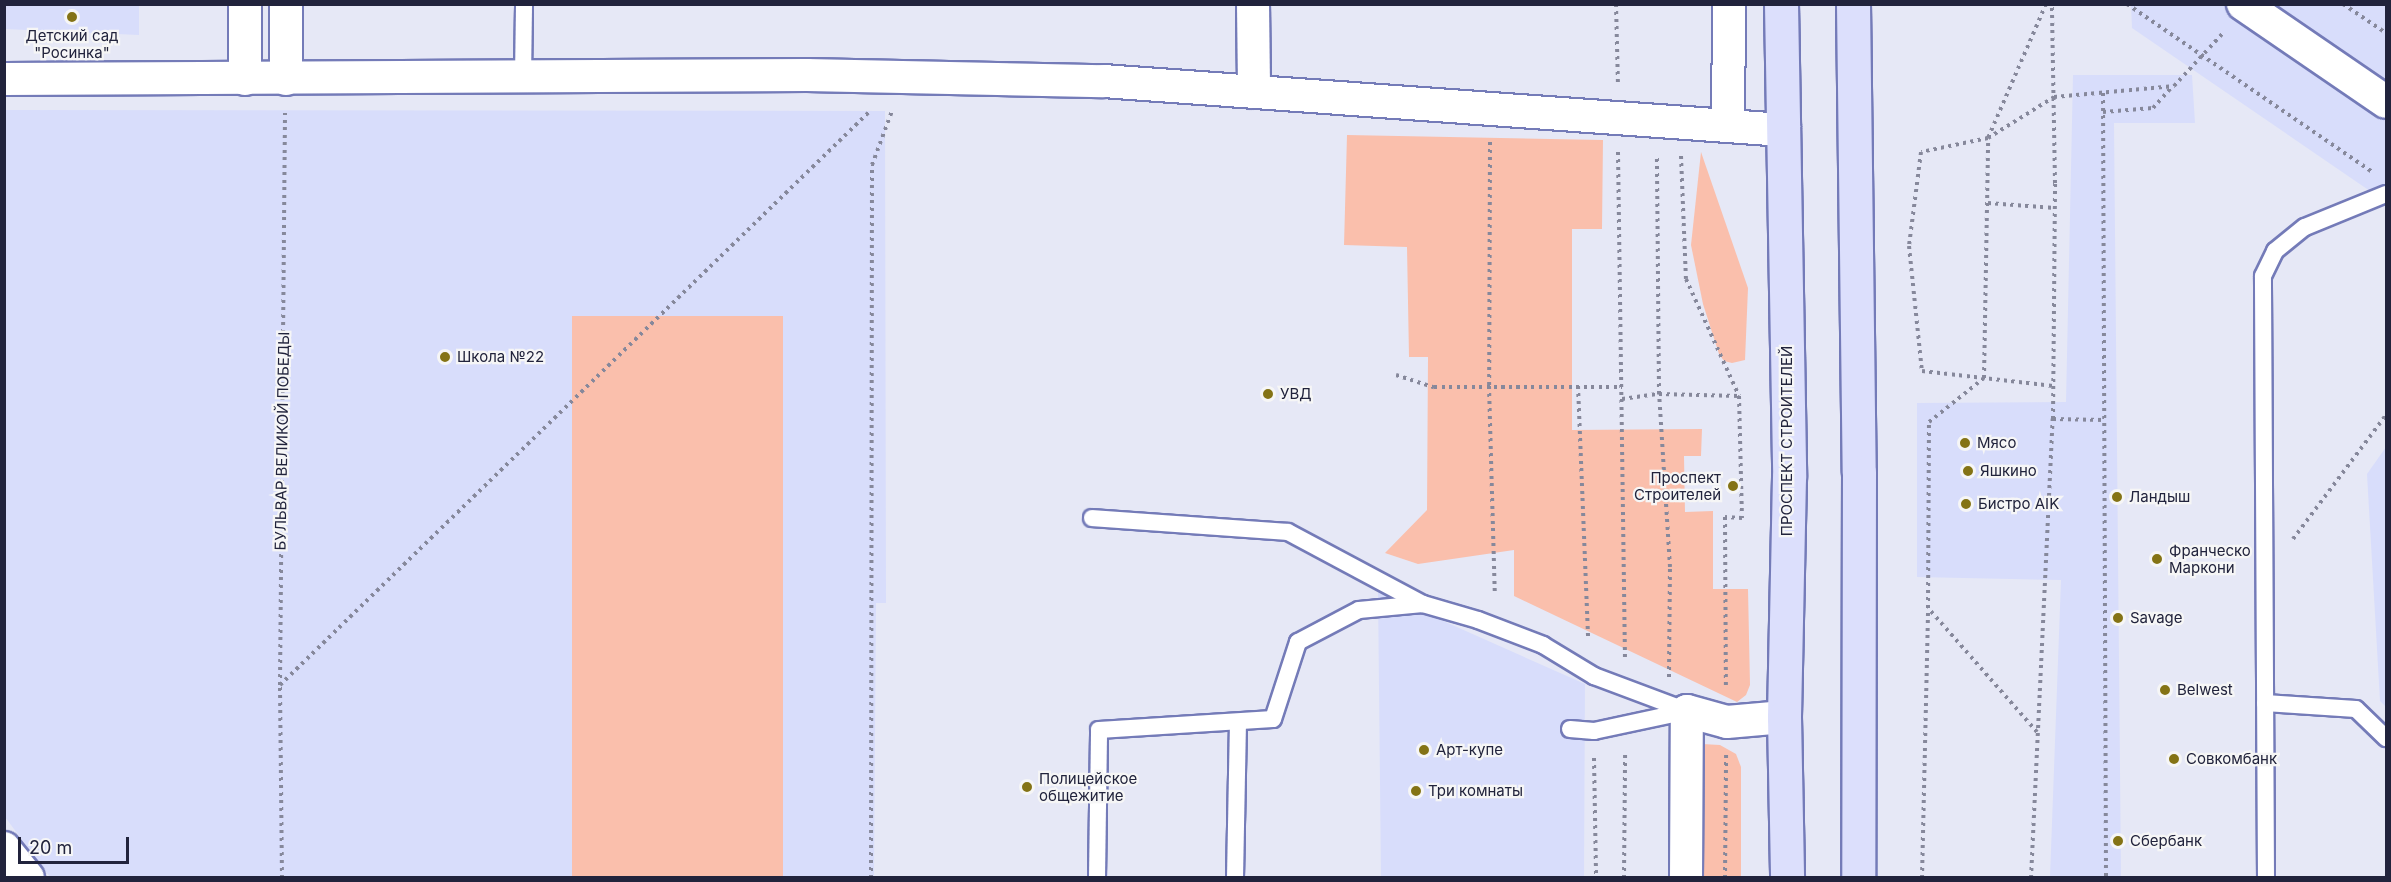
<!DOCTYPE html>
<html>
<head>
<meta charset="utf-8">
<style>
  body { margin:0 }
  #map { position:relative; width:2391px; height:882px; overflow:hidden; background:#e6e8f6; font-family:Inter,sans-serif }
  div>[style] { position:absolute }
  .built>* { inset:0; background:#d8ddfb }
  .green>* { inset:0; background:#fabfac; transform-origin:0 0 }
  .path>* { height:4px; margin-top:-2px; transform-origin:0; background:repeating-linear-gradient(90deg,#86889b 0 3px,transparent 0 7.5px) }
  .roads { filter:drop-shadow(2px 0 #747bb8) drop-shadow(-2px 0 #747bb8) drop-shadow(0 2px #747bb8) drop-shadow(0 -2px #747bb8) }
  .lane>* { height:16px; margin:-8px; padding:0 8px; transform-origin:8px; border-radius:8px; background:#fff }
  .street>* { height:32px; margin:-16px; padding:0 16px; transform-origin:16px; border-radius:16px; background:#fff }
  .secondary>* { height:33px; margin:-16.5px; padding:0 16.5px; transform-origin:16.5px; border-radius:16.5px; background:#dcdffc }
  .dots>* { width:16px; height:16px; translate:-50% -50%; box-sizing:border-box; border:3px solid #f6f6f6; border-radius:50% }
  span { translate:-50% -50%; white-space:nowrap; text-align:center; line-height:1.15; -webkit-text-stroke:4.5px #f6f6f6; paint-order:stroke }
  .poi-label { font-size:15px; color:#21233c }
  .left { translate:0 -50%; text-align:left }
  .right { translate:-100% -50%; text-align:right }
  .street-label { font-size:15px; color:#21233c }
  .frame { position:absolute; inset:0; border:6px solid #21233c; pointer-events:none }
  .scale { position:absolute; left:18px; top:837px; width:111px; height:27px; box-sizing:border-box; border:3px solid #21233c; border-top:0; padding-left:8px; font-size:18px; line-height:21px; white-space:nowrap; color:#21233c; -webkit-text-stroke:4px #f6f6f6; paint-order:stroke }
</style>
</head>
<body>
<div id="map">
  <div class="built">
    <div style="clip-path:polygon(5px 4px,139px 5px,139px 35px,5px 29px)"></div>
    <div style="clip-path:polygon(2131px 5px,2386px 5px,2386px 202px,2132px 28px)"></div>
    <div style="clip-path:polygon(2073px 75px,2192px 75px,2195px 123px,2114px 123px,2121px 877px,2050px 877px,2061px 580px,1917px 577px,1917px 403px,2066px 402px)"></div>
    <div style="clip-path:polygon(5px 110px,885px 111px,886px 603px,876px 603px,874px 877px,50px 877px,5px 817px)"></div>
    <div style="clip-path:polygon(2386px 447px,2386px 707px,2380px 701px,2367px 474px)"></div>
    <div style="clip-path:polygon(1378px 592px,1585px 684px,1584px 877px,1381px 877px)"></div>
  </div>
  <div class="green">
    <div style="clip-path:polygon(1347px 135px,1603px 140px,1602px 229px,1572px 229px,1572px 430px,1702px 429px,1701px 456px,1684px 456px,1685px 512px,1713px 511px,1713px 589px,1748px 589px,1750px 685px,1746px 695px,1737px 702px,1514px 596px,1514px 550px,1418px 564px,1385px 553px,1427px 510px,1428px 357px,1409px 357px,1407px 247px,1344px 245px)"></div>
    <div style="clip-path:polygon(1701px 152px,1748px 288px,1745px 360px,1732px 363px,1724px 361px,1719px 354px,1703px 304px,1691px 245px)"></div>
    <div style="left:572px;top:316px;width:211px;height:561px"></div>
    <div style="clip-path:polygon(1702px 744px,1720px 745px,1736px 754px,1741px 767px,1741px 877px,1695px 878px)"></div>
  </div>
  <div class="path">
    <div style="left:1616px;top:4px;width:81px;rotate:88.6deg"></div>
    <div style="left:2046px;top:4px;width:146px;rotate:113.4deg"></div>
    <div style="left:1988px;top:138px;width:68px;rotate:168.2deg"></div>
    <div style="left:1921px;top:152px;width:95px;rotate:97.3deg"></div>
    <div style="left:1909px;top:246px;width:126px;rotate:84.1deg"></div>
    <div style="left:1922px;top:371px;width:132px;rotate:6.5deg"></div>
    <div style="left:2127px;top:4px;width:296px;rotate:34.4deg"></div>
    <div style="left:2343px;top:4px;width:52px;rotate:34deg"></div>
    <div style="left:2103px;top:93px;width:785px;rotate:89.78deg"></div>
    <div style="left:2103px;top:112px;width:50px;rotate:-4.6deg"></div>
    <div style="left:2153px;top:108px;width:30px;rotate:-48deg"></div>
    <div style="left:1490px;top:142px;width:244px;rotate:90.2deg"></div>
    <div style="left:1489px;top:386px;width:210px;rotate:88.4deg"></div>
    <div style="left:1618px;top:152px;width:506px;rotate:89.21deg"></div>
    <div style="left:1681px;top:156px;width:123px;rotate:87.7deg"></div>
    <div style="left:1686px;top:279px;width:128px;rotate:65.6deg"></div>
    <div style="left:1988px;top:203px;width:67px;rotate:4.3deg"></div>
    <div style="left:1396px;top:375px;width:40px;rotate:18deg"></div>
    <div style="left:1434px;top:387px;width:188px"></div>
    <div style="left:1578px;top:386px;width:254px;rotate:87.7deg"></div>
    <div style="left:1622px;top:399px;width:37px;rotate:-8deg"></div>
    <div style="left:1659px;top:394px;width:236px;rotate:-90.5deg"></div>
    <div style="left:2053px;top:419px;width:51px;rotate:1.1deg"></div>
    <div style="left:2293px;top:539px;width:155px;rotate:-53.1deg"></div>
    <div style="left:1669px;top:677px;width:110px;rotate:-89.5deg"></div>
    <div style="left:1670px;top:567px;width:173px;rotate:-93.6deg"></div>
    <div style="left:1659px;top:394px;width:80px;rotate:1.4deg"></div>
    <div style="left:1739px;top:396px;width:122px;rotate:88.6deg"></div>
    <div style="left:1742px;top:518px;width:17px;rotate:-177deg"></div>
    <div style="left:1725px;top:517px;width:168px;rotate:89.7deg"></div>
    <div style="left:280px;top:685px;width:823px;rotate:-44.21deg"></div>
    <div style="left:2037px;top:732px;width:165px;rotate:-131.3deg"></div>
    <div style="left:1928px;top:608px;width:186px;rotate:-89.7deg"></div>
    <div style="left:1929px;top:422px;width:70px;rotate:-38.7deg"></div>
    <div style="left:1984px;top:378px;width:240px;rotate:-89deg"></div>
    <div style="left:1988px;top:138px;width:78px;rotate:-31.8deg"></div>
    <div style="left:2054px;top:97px;width:121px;rotate:-5.2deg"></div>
    <div style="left:2174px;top:86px;width:72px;rotate:-47.2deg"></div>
    <div style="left:1594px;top:758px;width:120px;rotate:89deg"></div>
    <div style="left:282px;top:878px;width:193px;rotate:-90.6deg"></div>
    <div style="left:280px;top:685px;width:572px;rotate:-89.5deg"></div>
    <div style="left:871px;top:878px;width:713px;rotate:-89.92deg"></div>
    <div style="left:872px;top:165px;width:58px;rotate:-69.7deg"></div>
    <div style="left:1624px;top:878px;width:126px;rotate:-89.5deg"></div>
    <div style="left:1725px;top:878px;width:123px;rotate:-89.5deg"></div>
    <div style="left:1922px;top:878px;width:269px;rotate:-88.7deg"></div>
    <div style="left:2031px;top:878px;width:460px;rotate:-87.3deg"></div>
    <div style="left:2053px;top:419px;width:236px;rotate:-89.5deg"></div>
    <div style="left:2055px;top:183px;width:179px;rotate:-91deg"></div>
  </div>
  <div class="roads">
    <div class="lane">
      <div style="left:523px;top:78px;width:74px;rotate:-89.2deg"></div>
      <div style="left:1092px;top:518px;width:196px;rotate:4.1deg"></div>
      <div style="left:1288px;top:532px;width:153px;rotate:28.1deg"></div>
      <div style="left:2265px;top:703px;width:91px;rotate:3.8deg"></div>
      <div style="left:2356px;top:709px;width:42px;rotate:44deg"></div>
      <div style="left:1570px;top:729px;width:24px;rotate:5deg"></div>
      <div style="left:1594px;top:731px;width:95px;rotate:-12.1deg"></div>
      <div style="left:1097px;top:878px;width:148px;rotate:-89.2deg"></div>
      <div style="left:1099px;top:730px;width:174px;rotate:-3.6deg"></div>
      <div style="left:1273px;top:719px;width:81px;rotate:-72deg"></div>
      <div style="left:1298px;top:642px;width:69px;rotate:-27.7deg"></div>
      <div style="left:1359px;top:610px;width:64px;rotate:-5.4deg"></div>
      <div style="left:1423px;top:604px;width:57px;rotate:16.2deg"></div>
      <div style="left:1478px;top:620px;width:70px;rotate:21deg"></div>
      <div style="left:1543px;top:645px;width:60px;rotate:31.3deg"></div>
      <div style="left:1594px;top:676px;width:99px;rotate:20.6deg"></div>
      <div style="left:1235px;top:878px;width:156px;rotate:-88.9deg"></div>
      <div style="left:2266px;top:878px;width:602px;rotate:-90.29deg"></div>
      <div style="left:2263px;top:276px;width:28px;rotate:-64deg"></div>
      <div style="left:2275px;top:251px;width:38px;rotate:-39deg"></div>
      <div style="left:2305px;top:227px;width:87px;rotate:-22.2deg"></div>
    </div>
    <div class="street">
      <div style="left:245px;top:4px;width:75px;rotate:90deg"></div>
      <div style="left:1253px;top:4px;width:88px;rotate:89.3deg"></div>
      <div style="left:2243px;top:4px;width:173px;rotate:34.4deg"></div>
      <div style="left:4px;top:79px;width:803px;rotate:-0.29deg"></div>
      <div style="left:807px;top:75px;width:296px;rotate:1.2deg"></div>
      <div style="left:1103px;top:81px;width:683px;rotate:4.12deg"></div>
      <div style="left:286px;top:79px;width:75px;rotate:-90deg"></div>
      <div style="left:1728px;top:125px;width:121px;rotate:-89.5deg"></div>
      <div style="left:4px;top:848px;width:38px;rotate:51deg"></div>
      <div style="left:1686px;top:878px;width:167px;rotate:-89.7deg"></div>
      <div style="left:1687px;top:711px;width:41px;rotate:15.4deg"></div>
      <div style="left:1727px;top:722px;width:57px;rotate:-5deg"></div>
    </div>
    <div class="secondary">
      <div style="left:1781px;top:4px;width:473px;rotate:89deg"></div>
      <div style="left:1789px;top:477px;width:240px;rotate:91.2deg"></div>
      <div style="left:1784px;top:717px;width:161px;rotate:88.9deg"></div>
      <div style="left:1853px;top:4px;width:468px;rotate:89.3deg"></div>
      <div style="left:1859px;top:472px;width:406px;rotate:90.1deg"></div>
    </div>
  </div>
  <div class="dots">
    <div style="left:72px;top:17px;background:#847315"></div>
    <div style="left:445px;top:357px;background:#847315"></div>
    <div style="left:1268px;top:394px;background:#847315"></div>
    <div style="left:1965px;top:443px;background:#847315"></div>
    <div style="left:1968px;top:471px;background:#847315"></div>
    <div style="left:1733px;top:486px;background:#847315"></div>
    <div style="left:2117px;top:497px;background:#847315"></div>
    <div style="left:1966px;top:504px;background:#847315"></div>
    <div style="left:2157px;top:559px;background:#847315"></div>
    <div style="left:2118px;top:618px;background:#847315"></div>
    <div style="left:2165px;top:690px;background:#847315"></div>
    <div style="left:1424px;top:750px;background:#847315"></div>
    <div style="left:2174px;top:759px;background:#847315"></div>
    <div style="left:1027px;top:787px;background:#847315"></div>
    <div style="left:1416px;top:791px;background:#847315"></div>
    <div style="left:2118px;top:841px;background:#847315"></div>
  </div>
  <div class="poi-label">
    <span style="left:72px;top:44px">Детский сад<br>"Росинка"</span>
    <span class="left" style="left:457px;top:357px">Школа №22</span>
    <span class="left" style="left:1280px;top:394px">УВД</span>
    <span class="left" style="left:1977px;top:443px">Мясо</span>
    <span class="left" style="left:1980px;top:471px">Яшкино</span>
    <span class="right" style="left:1721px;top:486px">Проспект<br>Строителей</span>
    <span class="left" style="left:2129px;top:497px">Ландыш</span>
    <span class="left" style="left:1978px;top:504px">Бистро AIK</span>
    <span class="left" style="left:2169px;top:559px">Франческо<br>Маркони</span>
    <span class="left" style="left:2130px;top:618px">Savage</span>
    <span class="left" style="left:2177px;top:690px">Belwest</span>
    <span class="left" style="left:1436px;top:750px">Арт-купе</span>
    <span class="left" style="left:2186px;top:759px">Совкомбанк</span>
    <span class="left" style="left:1039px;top:787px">Полицейское<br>общежитие</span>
    <span class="left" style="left:1428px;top:791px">Три комнаты</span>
    <span class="left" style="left:2130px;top:841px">Сбербанк</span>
  </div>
  <div class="street-label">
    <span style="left:282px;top:441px;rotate:-89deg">БУЛЬВАР ВЕЛИКОЙ ПОБЕДЫ</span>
    <span style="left:1787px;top:441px;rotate:-90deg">ПРОСПЕКТ СТРОИТЕЛЕЙ</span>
  </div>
  <div class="frame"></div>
  <div class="scale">20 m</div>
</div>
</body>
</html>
